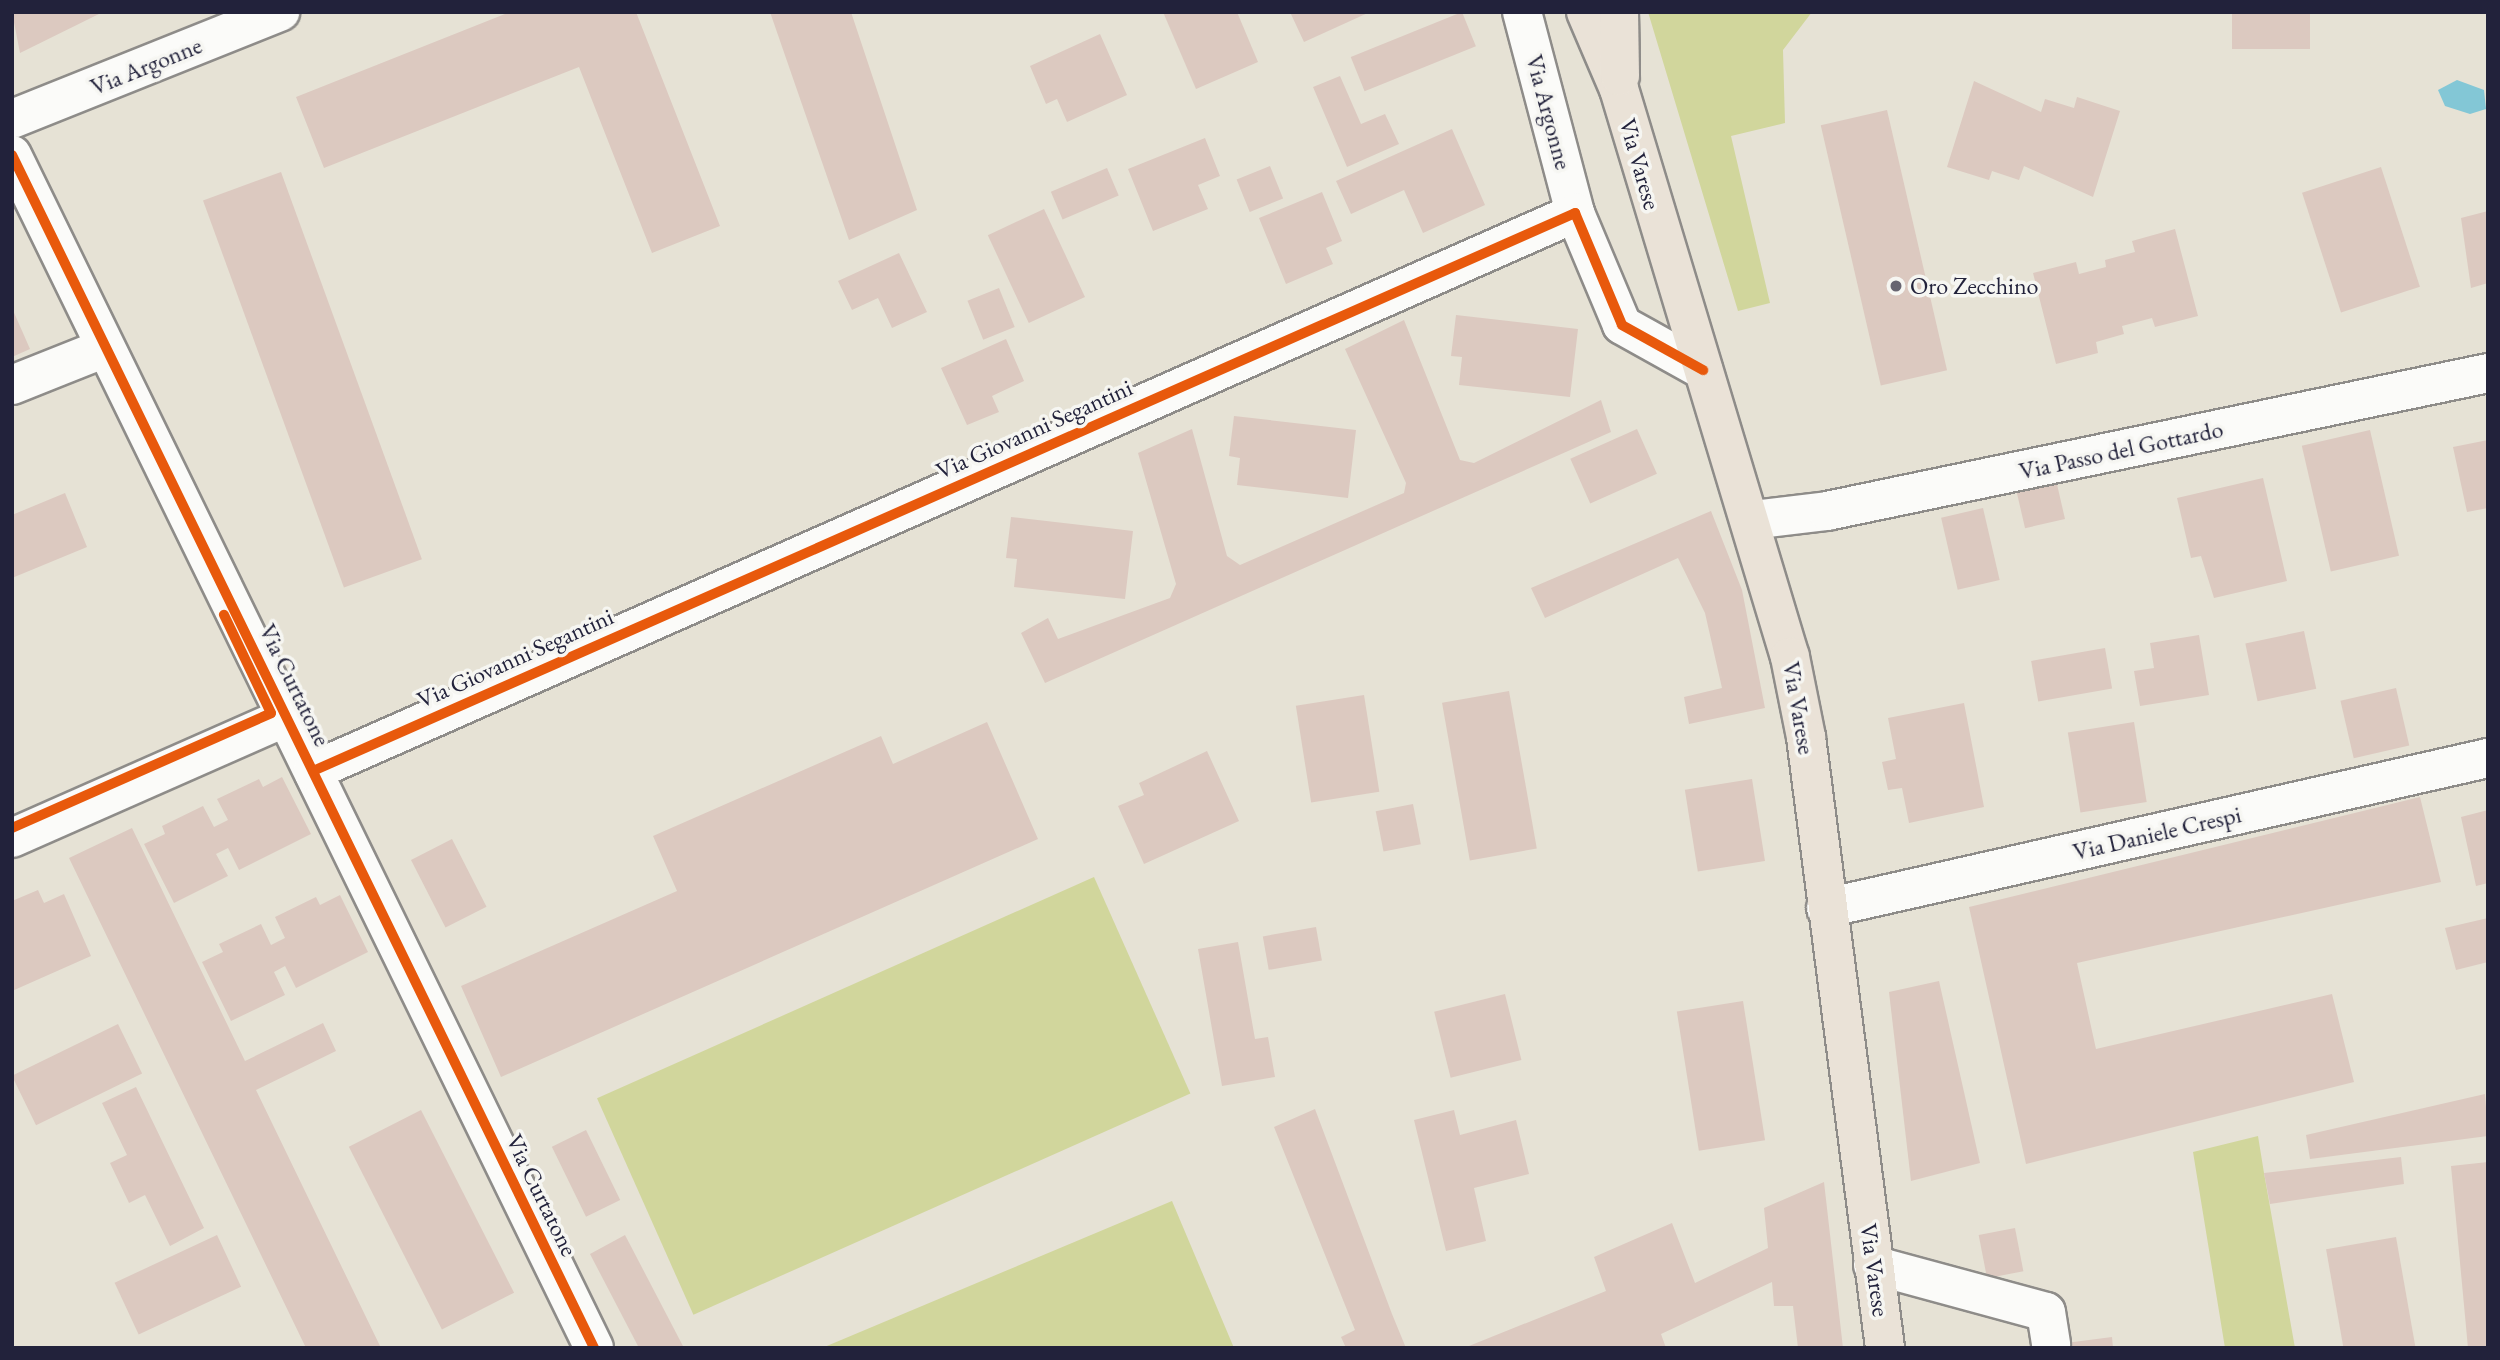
<!DOCTYPE html>
<html>
<head>
<meta charset="utf-8">
<style>
  body { margin:0 }
  #map { position:relative; width:2500px; height:1360px; overflow:hidden; background:#e6e2d5; font-family:"EB Garamond",serif }
  div>[style] { position:absolute }
  .green>* { inset:0; background:#d1d69c; transform-origin:0 0 }
  .water>* { inset:0; background:#83c7d6 }
  .building>* { inset:0; background:#dcc9c0; transform-origin:0 0 }
  .roads { filter:drop-shadow(2px 0 #8e8c89) drop-shadow(-2px 0 #8e8c89) drop-shadow(0 2px #8e8c89) drop-shadow(0 -2px #8e8c89) }
  .minor>* { height:38px; margin:-19px; padding:0 19px; transform-origin:19px; border-radius:19px; background:#fbfbf9 }
  .major>* { height:38px; margin:-19px; padding:0 19px; transform-origin:19px; border-radius:19px; background:#eae2d7 }
  .cycleway>* { height:10px; margin:-5px; padding:0 5px; transform-origin:5px; border-radius:5px; background:#e8590c }
  .dots>* { width:19px; height:19px; translate:-50% -50%; box-sizing:border-box; border:4px solid #f6f6f2; border-radius:50% }
  span { translate:-50% -50%; white-space:nowrap; text-align:center; line-height:1.15; -webkit-text-stroke:7px #f6f6f2; paint-order:stroke }
  .street-label { font-size:24px; color:#22223b }
  .poi-label { font-size:24px; color:#22223b }
  .left { translate:0 -50%; text-align:left }
  .frame { position:absolute; inset:0; border:14px solid #22223b; pointer-events:none }
</style>
</head>
<body>
<div id="map">
  <div class="green">
    <div style="clip-path:polygon(1648px 12px,1812px 12px,1783px 50px,1785px 123px,1731px 136px,1770px 303px,1738px 311px)"></div>
    <div style="left:1094px;top:877px;width:237px;height:544px;rotate:66deg"></div>
    <div style="clip-path:polygon(2258px 1136px,2264px 1173px,2295px 1348px,2225px 1348px,2193px 1152px)"></div>
    <div style="clip-path:polygon(1172px 1201px,1234px 1348px,822px 1348px)"></div>
  </div>
  <div class="water">
    <div style="clip-path:polygon(2457px 80px,2484px 90px,2486px 109px,2470px 114px,2445px 106px,2438px 90px)"></div>
  </div>
  <div class="building">
    <div style="clip-path:polygon(12px 12px,103px 12px,20px 53px)"></div>
    <div style="clip-path:polygon(510px 12px,636px 12px,720px 226px,652px 253px,579px 67px,324px 168px,296px 97px)"></div>
    <div style="clip-path:polygon(770px 12px,851px 12px,917px 210px,849px 240px)"></div>
    <div style="clip-path:polygon(1163px 12px,1237px 12px,1258px 62px,1196px 89px)"></div>
    <div style="clip-path:polygon(1290px 12px,1370px 12px,1304px 42px)"></div>
    <div style="left:1462px;top:12px;width:37px;height:120px;rotate:68deg"></div>
    <div style="left:2232px;top:12px;width:78px;height:37px"></div>
    <div style="clip-path:polygon(1100px 34px,1127px 95px,1067px 122px,1057px 99px,1046px 104px,1030px 66px)"></div>
    <div style="clip-path:polygon(1340px 76px,1361px 124px,1385px 114px,1399px 144px,1347px 167px,1313px 87px)"></div>
    <div style="clip-path:polygon(1974px 81px,2041px 112px,2045px 99px,2074px 108px,2077px 97px,2120px 111px,2093px 197px,2024px 166px,2019px 180px,1992px 171px,1989px 180px,1947px 167px)"></div>
    <div style="left:1887px;top:110px;width:267px;height:68px;rotate:77deg"></div>
    <div style="clip-path:polygon(1452px 129px,1485px 205px,1423px 233px,1404px 190px,1351px 214px,1336px 181px)"></div>
    <div style="clip-path:polygon(1205px 138px,1220px 176px,1198px 185px,1208px 209px,1153px 231px,1128px 169px)"></div>
    <div style="left:1270px;top:166px;width:35px;height:36px;rotate:68deg"></div>
    <div style="left:2381px;top:167px;width:126px;height:83px;rotate:72deg"></div>
    <div style="left:1107px;top:168px;width:30px;height:61px;rotate:67deg"></div>
    <div style="left:281px;top:172px;width:412px;height:83px;rotate:70deg"></div>
    <div style="clip-path:polygon(1322px 192px,1342px 241px,1326px 248px,1333px 264px,1286px 284px,1259px 218px)"></div>
    <div style="left:1044px;top:209px;width:97px;height:62px;rotate:65deg"></div>
    <div style="clip-path:polygon(2488px 211px,2488px 283px,2471px 288px,2461px 218px)"></div>
    <div style="clip-path:polygon(2175px 229px,2198px 316px,2155px 327px,2152px 318px,2122px 326px,2124px 334px,2096px 342px,2098px 353px,2056px 364px,2033px 273px,2076px 262px,2079px 274px,2106px 267px,2105px 260px,2135px 252px,2132px 241px)"></div>
    <div style="clip-path:polygon(899px 253px,927px 312px,892px 328px,878px 298px,852px 310px,838px 281px)"></div>
    <div style="left:999px;top:288px;width:42px;height:34px;rotate:68deg"></div>
    <div style="clip-path:polygon(12px 308px,30px 349px,12px 357px)"></div>
    <div style="clip-path:polygon(1456px 315px,1578px 329px,1570px 397px,1459px 385px,1462px 357px,1451px 356px)"></div>
    <div style="clip-path:polygon(1404px 320px,1460px 460px,1474px 463px,1601px 400px,1611px 432px,1045px 683px,1021px 633px,1048px 618px,1058px 639px,1170px 598px,1176px 584px,1138px 453px,1192px 429px,1227px 556px,1240px 565px,1404px 493px,1406px 483px,1345px 349px)"></div>
    <div style="clip-path:polygon(1006px 339px,1024px 381px,992px 396px,999px 412px,967px 425px,941px 368px)"></div>
    <div style="clip-path:polygon(1234px 416px,1356px 430px,1348px 498px,1237px 485px,1240px 458px,1229px 456px)"></div>
    <div style="left:1637px;top:429px;width:49px;height:73px;rotate:66deg"></div>
    <div style="left:2370px;top:430px;width:129px;height:70px;rotate:77deg"></div>
    <div style="clip-path:polygon(2488px 440px,2488px 508px,2467px 512px,2453px 447px)"></div>
    <div style="clip-path:polygon(2263px 478px,2287px 581px,2214px 598px,2201px 556px,2191px 558px,2177px 498px)"></div>
    <div style="left:2056px;top:480px;width:40px;height:41px;rotate:77deg"></div>
    <div style="clip-path:polygon(65px 493px,87px 547px,12px 578px,12px 515px)"></div>
    <div style="left:1983px;top:508px;width:74px;height:43px;rotate:77deg"></div>
    <div style="clip-path:polygon(1711px 511px,1742px 590px,1765px 708px,1689px 724px,1684px 697px,1722px 688px,1705px 613px,1678px 558px,1545px 618px,1531px 588px)"></div>
    <div style="clip-path:polygon(1011px 517px,1133px 531px,1125px 599px,1014px 587px,1017px 559px,1006px 558px)"></div>
    <div style="left:2304px;top:631px;width:59px;height:60px;rotate:78deg"></div>
    <div style="clip-path:polygon(2199px 635px,2209px 695px,2140px 706px,2134px 671px,2154px 668px,2150px 643px)"></div>
    <div style="left:2105px;top:648px;width:41px;height:75px;rotate:80deg"></div>
    <div style="left:2396px;top:688px;width:59px;height:57px;rotate:77deg"></div>
    <div style="left:1509px;top:691px;width:160px;height:68px;rotate:80deg"></div>
    <div style="left:1364px;top:695px;width:98px;height:69px;rotate:81deg"></div>
    <div style="clip-path:polygon(1964px 703px,1984px 807px,1909px 823px,1902px 788px,1888px 790px,1882px 762px,1896px 759px,1888px 718px)"></div>
    <div style="clip-path:polygon(987px 722px,1038px 839px,501px 1077px,461px 986px,677px 891px,653px 836px,881px 736px,893px 764px)"></div>
    <div style="left:2134px;top:722px;width:81px;height:67px;rotate:81deg"></div>
    <div style="clip-path:polygon(1207px 751px,1239px 821px,1144px 864px,1118px 806px,1144px 795px,1139px 783px)"></div>
    <div style="clip-path:polygon(282px 777px,311px 834px,239px 870px,228px 848px,216px 854px,228px 876px,174px 903px,144px 844px,165px 834px,162px 826px,203px 806px,214px 827px,228px 820px,217px 799px,259px 779px,263px 787px)"></div>
    <div style="left:1752px;top:779px;width:83px;height:68px;rotate:81deg"></div>
    <div style="clip-path:polygon(2420px 797px,2441px 882px,2077px 963px,2096px 1049px,2332px 994px,2354px 1082px,2026px 1164px,1969px 907px)"></div>
    <div style="left:1413px;top:804px;width:41px;height:38px;rotate:79deg"></div>
    <div style="clip-path:polygon(2488px 810px,2488px 883px,2476px 886px,2461px 817px)"></div>
    <div style="clip-path:polygon(132px 828px,245px 1061px,323px 1023px,336px 1051px,256px 1090px,381px 1348px,306px 1348px,69px 858px)"></div>
    <div style="left:452px;top:839px;width:76px;height:46px;rotate:63deg"></div>
    <div style="clip-path:polygon(38px 890px,44px 903px,64px 894px,91px 956px,12px 991px,12px 901px)"></div>
    <div style="clip-path:polygon(340px 895px,368px 952px,296px 988px,285px 966px,274px 972px,285px 995px,231px 1021px,202px 962px,223px 952px,219px 944px,261px 924px,271px 945px,285px 938px,275px 917px,316px 897px,320px 905px)"></div>
    <div style="clip-path:polygon(2488px 918px,2488px 962px,2456px 970px,2445px 928px)"></div>
    <div style="left:1316px;top:927px;width:34px;height:54px;rotate:80deg"></div>
    <div style="clip-path:polygon(1238px 942px,1255px 1039px,1268px 1037px,1275px 1077px,1222px 1086px,1198px 949px)"></div>
    <div style="clip-path:polygon(1939px 981px,1980px 1163px,1911px 1181px,1889px 992px)"></div>
    <div style="left:1505px;top:994px;width:68px;height:73px;rotate:76deg"></div>
    <div style="left:1743px;top:1001px;width:141px;height:67px;rotate:81deg"></div>
    <div style="left:118px;top:1024px;width:55px;height:118px;rotate:64deg"></div>
    <div style="clip-path:polygon(136px 1087px,204px 1228px,170px 1246px,145px 1195px,129px 1203px,110px 1163px,127px 1155px,102px 1103px)"></div>
    <div style="clip-path:polygon(2485px 1094px,2488px 1136px,2310px 1159px,2306px 1135px)"></div>
    <div style="clip-path:polygon(1315px 1109px,1392px 1314px,1406px 1348px,1346px 1348px,1341px 1337px,1355px 1330px,1274px 1127px)"></div>
    <div style="left:421px;top:1110px;width:205px;height:81px;rotate:63deg"></div>
    <div style="clip-path:polygon(1454px 1110px,1460px 1135px,1516px 1120px,1529px 1174px,1474px 1188px,1486px 1241px,1446px 1251px,1414px 1120px)"></div>
    <div style="left:586px;top:1130px;width:78px;height:38px;rotate:64deg"></div>
    <div style="clip-path:polygon(2401px 1157px,2404px 1184px,2270px 1204px,2264px 1173px)"></div>
    <div style="clip-path:polygon(2488px 1162px,2488px 1348px,2468px 1348px,2451px 1166px)"></div>
    <div style="clip-path:polygon(1824px 1182px,1843px 1348px,1798px 1348px,1793px 1306px,1774px 1306px,1772px 1282px,1661px 1334px,1666px 1348px,1464px 1348px,1606px 1291px,1594px 1257px,1672px 1223px,1695px 1283px,1768px 1248px,1764px 1208px)"></div>
    <div style="left:2015px;top:1228px;width:44px;height:37px;rotate:79deg"></div>
    <div style="left:217px;top:1235px;width:57px;height:113px;rotate:65deg"></div>
    <div style="clip-path:polygon(625px 1235px,684px 1348px,639px 1348px,590px 1254px)"></div>
    <div style="left:2396px;top:1237px;width:113px;height:71px;rotate:80deg"></div>
    <div style="clip-path:polygon(2112px 1337px,2113px 1348px,2043px 1348px,2043px 1346px)"></div>
  </div>
  <div class="roads">
    <div class="minor">
      <div style="left:1522px;top:12px;width:208px;rotate:75.2deg"></div>
      <div style="left:12px;top:119px;width:289px;rotate:-21.8deg"></div>
      <div style="left:12px;top:155px;width:1327px;rotate:63.99deg"></div>
      <div style="left:12px;top:385px;width:100px;rotate:-21.7deg"></div>
      <div style="left:1752px;top:520px;width:76px;rotate:-6.8deg"></div>
      <div style="left:1827px;top:511px;width:675px;rotate:-11.79deg"></div>
      <div style="left:313px;top:771px;width:1380px;rotate:-23.85deg"></div>
      <div style="left:1575px;top:213px;width:121px;rotate:67.2deg"></div>
      <div style="left:1622px;top:325px;width:93px;rotate:29.1deg"></div>
      <div style="left:12px;top:838px;width:302px;rotate:-23.8deg"></div>
      <div style="left:1826px;top:908px;width:679px;rotate:-12.77deg"></div>
      <div style="left:1873px;top:1265px;width:179px;rotate:15.2deg"></div>
      <div style="left:2046px;top:1312px;width:33px;rotate:81deg"></div>
    </div>
    <div class="major">
      <div style="left:1586px;top:12px;width:84px;rotate:66.8deg"></div>
      <div style="left:1619px;top:89px;width:593px;rotate:73.25deg"></div>
      <div style="left:1790px;top:657px;width:82px;rotate:78.7deg"></div>
      <div style="left:1806px;top:737px;width:616px;rotate:82.63deg"></div>
      <div style="left:1619px;top:12px;width:64px;rotate:89.1deg"></div>
    </div>
  </div>
  <div class="cycleway">
    <div style="left:12px;top:155px;width:1327px;rotate:63.99deg"></div>
    <div style="left:313px;top:771px;width:1380px;rotate:-23.85deg"></div>
    <div style="left:1575px;top:213px;width:121px;rotate:67.2deg"></div>
    <div style="left:1622px;top:325px;width:93px;rotate:29.1deg"></div>
    <div style="left:12px;top:828px;width:283px;rotate:-23.9deg"></div>
    <div style="left:271px;top:713px;width:109px;rotate:-115.6deg"></div>
  </div>
  <div class="dots">
    <div style="left:1896px;top:286px;background:#676571"></div>
  </div>
  <div class="street-label">
    <span style="left:146px;top:66px;rotate:-22deg">Via Argonne</span>
    <span style="left:1549px;top:112px;rotate:75deg">Via Argonne</span>
    <span style="left:1640px;top:164px;rotate:74deg">Via Varese</span>
    <span style="left:1034px;top:429px;rotate:-24deg">Via Giovanni Segantini</span>
    <span style="left:2121px;top:450px;rotate:-12deg">Via Passo del Gottardo</span>
    <span style="left:515px;top:658px;rotate:-24deg">Via Giovanni Segantini</span>
    <span style="left:295px;top:685px;rotate:64deg">Via Curtatone</span>
    <span style="left:1799px;top:708px;rotate:80deg">Via Varese</span>
    <span style="left:2157px;top:833px;rotate:-13deg">Via Daniele Crespi</span>
    <span style="left:542px;top:1195px;rotate:64deg">Via Curtatone</span>
    <span style="left:1875px;top:1270px;rotate:82deg">Via Varese</span>
  </div>
  <div class="poi-label">
    <span class="left" style="left:1910px;top:286px">Oro Zecchino</span>
  </div>
  <div class="frame"></div>
</div>
</body>
</html>
